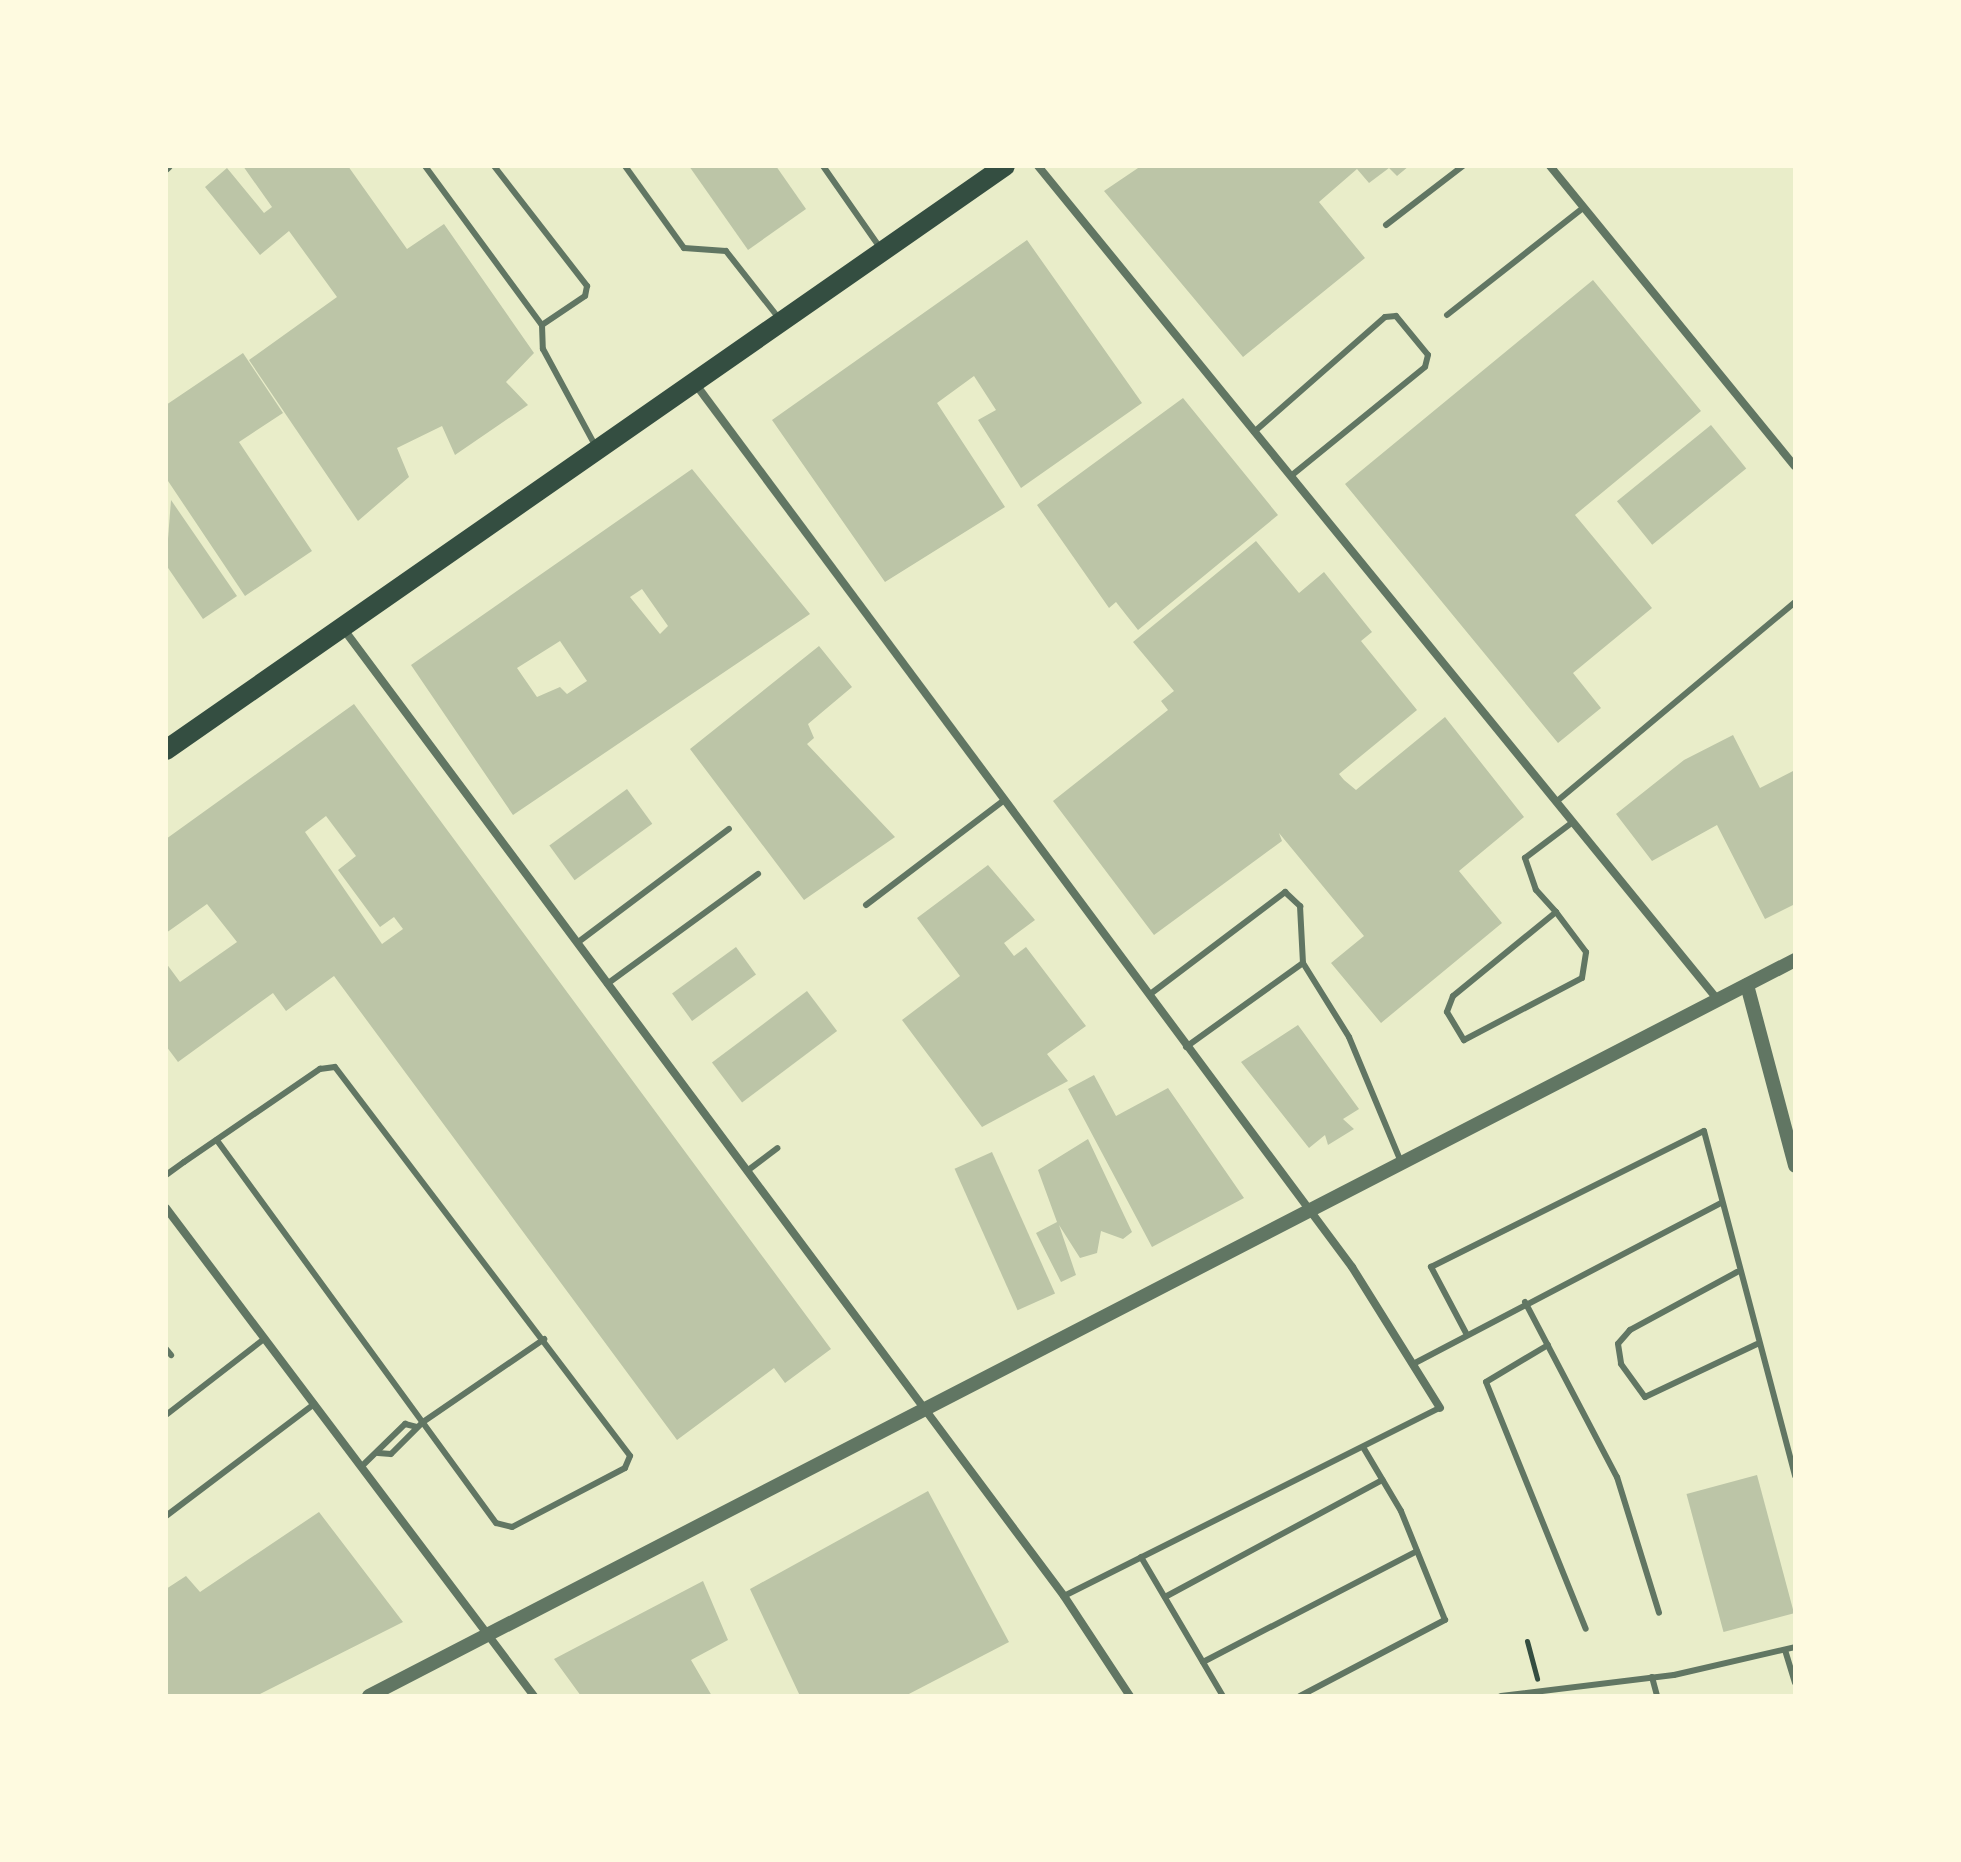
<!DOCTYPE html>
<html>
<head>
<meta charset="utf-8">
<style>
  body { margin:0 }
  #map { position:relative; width:1961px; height:1862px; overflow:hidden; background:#e9edc9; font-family:"Varela Round",sans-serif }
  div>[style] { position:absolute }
  .building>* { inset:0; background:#bcc5a7; transform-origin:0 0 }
  .path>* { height:5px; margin:-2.5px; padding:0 2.5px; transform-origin:2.5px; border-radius:2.5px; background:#344e41 }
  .service>* { height:6px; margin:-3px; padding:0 3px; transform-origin:3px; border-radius:3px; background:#617663 }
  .minor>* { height:8px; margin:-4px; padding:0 4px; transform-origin:4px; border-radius:4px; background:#617663 }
  .tertiary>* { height:14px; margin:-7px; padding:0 7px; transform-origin:7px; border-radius:7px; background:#617663 }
  .primary>* { height:20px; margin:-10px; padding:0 10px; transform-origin:10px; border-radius:10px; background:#344e41 }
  span { translate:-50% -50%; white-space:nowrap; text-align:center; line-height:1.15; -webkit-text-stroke:7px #fefae0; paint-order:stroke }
  .frame { position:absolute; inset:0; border:168px solid #fefae0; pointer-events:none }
</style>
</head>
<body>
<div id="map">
  <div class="building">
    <div style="clip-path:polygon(243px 166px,348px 166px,407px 249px,444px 224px,534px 353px,506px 382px,528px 405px,455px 455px,442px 426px,397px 448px,409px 477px,358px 521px,249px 360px,337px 297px,289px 231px,260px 255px,205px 187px,227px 168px,264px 213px,272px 207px)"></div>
    <div style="clip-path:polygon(689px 166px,776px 166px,806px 209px,748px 250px)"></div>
    <div style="clip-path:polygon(1141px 166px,1409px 166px,1397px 176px,1389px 168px,1369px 183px,1357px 169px,1319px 202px,1365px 258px,1243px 357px,1104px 191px)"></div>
    <div style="clip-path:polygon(1027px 240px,1142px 403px,1021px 488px,978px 420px,996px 410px,974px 376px,937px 403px,1005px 507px,885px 582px,772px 420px)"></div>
    <div style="clip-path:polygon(1593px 280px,1701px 411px,1575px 515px,1652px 608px,1573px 673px,1601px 708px,1558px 743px,1345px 484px)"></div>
    <div style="clip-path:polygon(243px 353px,283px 413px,239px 442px,312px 551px,245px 596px,166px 478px,166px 405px)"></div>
    <div style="clip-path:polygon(1183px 398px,1278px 515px,1138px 630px,1116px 602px,1109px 608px,1037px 505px)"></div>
    <div style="left:1711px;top:425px;width:56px;height:121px;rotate:51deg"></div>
    <div style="clip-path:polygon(evenodd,692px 469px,810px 614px,513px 815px,411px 665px,692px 469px,642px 589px,668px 626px,660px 634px,630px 597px,642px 589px,692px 469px,560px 641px,587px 681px,567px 694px,560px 687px,537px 697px,517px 668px,560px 641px)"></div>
    <div style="clip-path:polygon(171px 500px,237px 596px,203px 619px,166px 565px)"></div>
    <div style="clip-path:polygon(1256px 541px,1299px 593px,1324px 572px,1372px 632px,1361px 641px,1417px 710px,1339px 774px,1344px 780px,1356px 790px,1445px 717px,1524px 817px,1459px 871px,1502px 923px,1381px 1023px,1331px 963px,1364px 936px,1279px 833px,1282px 841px,1154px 935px,1053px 801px,1168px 710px,1161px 701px,1174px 691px,1133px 642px)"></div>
    <div style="clip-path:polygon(819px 646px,852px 687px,808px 724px,814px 738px,807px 744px,895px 837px,804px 900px,690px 749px)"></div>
    <div style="clip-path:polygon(evenodd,354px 704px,831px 1349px,785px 1383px,774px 1368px,677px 1440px,334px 976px,286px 1011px,273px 993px,178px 1062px,166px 1046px,166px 963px,180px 982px,237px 942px,207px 904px,166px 933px,166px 839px,354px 704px,326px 816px,356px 856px,338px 870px,380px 927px,394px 917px,403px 929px,382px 944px,305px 832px,326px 816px)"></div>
    <div style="clip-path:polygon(1733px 735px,1760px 788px,1795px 770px,1795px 904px,1765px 919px,1717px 825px,1652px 861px,1616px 814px,1684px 760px)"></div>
    <div style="left:627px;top:789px;width:43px;height:96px;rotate:54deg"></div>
    <div style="clip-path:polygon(988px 865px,1035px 920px,1004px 943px,1014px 956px,1026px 947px,1086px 1026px,1047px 1054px,1068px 1081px,982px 1127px,902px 1020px,960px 976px,917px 918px)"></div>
    <div style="left:736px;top:947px;width:34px;height:79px;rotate:54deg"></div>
    <div style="left:807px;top:991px;width:50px;height:119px;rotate:53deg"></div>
    <div style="clip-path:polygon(1298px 1025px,1359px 1109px,1343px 1119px,1354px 1129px,1328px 1145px,1325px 1135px,1309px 1148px,1241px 1062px)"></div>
    <div style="clip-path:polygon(1094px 1075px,1116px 1116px,1168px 1088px,1244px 1198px,1152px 1247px,1068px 1089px)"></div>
    <div style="clip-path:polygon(1088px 1139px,1132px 1232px,1123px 1239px,1101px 1231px,1097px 1253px,1080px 1258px,1059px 1225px,1076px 1275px,1061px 1282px,1036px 1233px,1057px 1222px,1038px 1170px)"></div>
    <div style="left:992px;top:1152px;width:155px;height:41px;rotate:66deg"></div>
    <div style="left:1757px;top:1475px;width:143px;height:73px;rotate:75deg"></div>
    <div style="clip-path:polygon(928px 1491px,1009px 1642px,905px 1696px,800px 1696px,750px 1589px)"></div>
    <div style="clip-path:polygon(319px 1512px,403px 1622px,256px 1696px,166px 1696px,166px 1589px,186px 1576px,200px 1592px)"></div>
    <div style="clip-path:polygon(703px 1581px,728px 1640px,691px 1660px,712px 1696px,581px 1696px,554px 1659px)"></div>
  </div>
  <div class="path">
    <div style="left:1527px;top:1641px;width:39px;rotate:75deg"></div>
  </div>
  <div class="service">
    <div style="left:425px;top:166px;width:197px;rotate:53.7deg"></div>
    <div style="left:542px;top:325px;width:24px;rotate:88deg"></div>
    <div style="left:543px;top:349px;width:109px;rotate:61.6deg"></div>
    <div style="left:494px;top:166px;width:152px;rotate:52.2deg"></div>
    <div style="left:587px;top:286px;width:10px;rotate:101deg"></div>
    <div style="left:585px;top:296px;width:52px;rotate:146deg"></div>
    <div style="left:625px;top:166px;width:101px;rotate:54.3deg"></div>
    <div style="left:684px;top:248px;width:42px;rotate:4.1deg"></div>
    <div style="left:726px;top:251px;width:84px;rotate:51.8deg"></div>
    <div style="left:823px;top:166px;width:101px;rotate:55.1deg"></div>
    <div style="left:1386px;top:225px;width:97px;rotate:-37.5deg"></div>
    <div style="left:1447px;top:315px;width:174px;rotate:-38.2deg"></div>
    <div style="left:1254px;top:432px;width:174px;rotate:-41.3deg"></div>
    <div style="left:1385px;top:317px;width:11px;rotate:-5deg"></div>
    <div style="left:1396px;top:316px;width:50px;rotate:50.6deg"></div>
    <div style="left:1428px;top:355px;width:12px;rotate:104deg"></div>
    <div style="left:1425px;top:367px;width:173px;rotate:140.9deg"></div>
    <div style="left:1556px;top:802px;width:312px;rotate:-39.9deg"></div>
    <div style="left:866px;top:905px;width:172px;rotate:-37.2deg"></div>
    <div style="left:1556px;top:912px;width:133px;rotate:140.8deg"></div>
    <div style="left:1453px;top:996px;width:17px;rotate:111deg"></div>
    <div style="left:1447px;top:1012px;width:33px;rotate:59deg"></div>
    <div style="left:1464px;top:1040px;width:133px;rotate:-27.7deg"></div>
    <div style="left:1582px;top:978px;width:26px;rotate:-81deg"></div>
    <div style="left:1586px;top:952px;width:50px;rotate:-126.9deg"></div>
    <div style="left:1556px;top:912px;width:30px;rotate:-132deg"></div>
    <div style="left:1536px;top:890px;width:34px;rotate:-109deg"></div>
    <div style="left:1525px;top:858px;width:60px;rotate:-36.9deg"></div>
    <div style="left:577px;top:943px;width:190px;rotate:-36.9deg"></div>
    <div style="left:607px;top:984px;width:187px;rotate:-36.1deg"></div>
    <div style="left:1149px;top:995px;width:171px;rotate:-37.1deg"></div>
    <div style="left:1285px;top:892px;width:21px;rotate:43deg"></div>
    <div style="left:1300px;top:906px;width:57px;rotate:87deg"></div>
    <div style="left:1303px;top:963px;width:87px;rotate:58.1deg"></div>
    <div style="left:1349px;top:1037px;width:135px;rotate:67.4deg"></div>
    <div style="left:1186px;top:1047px;width:144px;rotate:-35.7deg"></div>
    <div style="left:747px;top:1171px;width:38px;rotate:-37deg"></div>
    <div style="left:166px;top:1175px;width:22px;rotate:-36deg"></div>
    <div style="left:184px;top:1162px;width:165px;rotate:-34.4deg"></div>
    <div style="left:320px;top:1069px;width:15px;rotate:-8deg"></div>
    <div style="left:335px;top:1067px;width:488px;rotate:52.8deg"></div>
    <div style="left:630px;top:1456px;width:13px;rotate:113deg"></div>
    <div style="left:625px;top:1468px;width:127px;rotate:152.4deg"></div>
    <div style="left:512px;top:1527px;width:16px;rotate:-166deg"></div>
    <div style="left:496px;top:1523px;width:474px;rotate:-126.1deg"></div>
    <div style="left:1737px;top:1272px;width:122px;rotate:151.5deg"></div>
    <div style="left:1630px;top:1330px;width:18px;rotate:131deg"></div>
    <div style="left:1618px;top:1344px;width:20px;rotate:81deg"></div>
    <div style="left:1621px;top:1364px;width:41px;rotate:54deg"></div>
    <div style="left:1645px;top:1397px;width:124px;rotate:-25.3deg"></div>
    <div style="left:1525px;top:1302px;width:198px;rotate:62.3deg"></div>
    <div style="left:1617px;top:1477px;width:142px;rotate:72.8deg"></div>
    <div style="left:1466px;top:1333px;width:75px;rotate:-117.9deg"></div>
    <div style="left:1431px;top:1267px;width:305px;rotate:-26.5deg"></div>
    <div style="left:1704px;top:1131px;width:357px;rotate:75.2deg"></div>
    <div style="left:1548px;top:1345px;width:72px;rotate:149.2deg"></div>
    <div style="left:1486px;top:1382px;width:266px;rotate:68deg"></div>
    <div style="left:166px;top:1349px;width:8px;rotate:50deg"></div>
    <div style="left:1415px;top:1363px;width:345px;rotate:-27.6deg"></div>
    <div style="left:166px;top:1415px;width:124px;rotate:-37.8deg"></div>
    <div style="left:378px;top:1453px;width:13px;rotate:4deg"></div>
    <div style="left:391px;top:1454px;width:45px;rotate:-45deg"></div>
    <div style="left:423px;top:1422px;width:147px;rotate:-34.4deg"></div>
    <div style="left:361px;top:1467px;width:62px;rotate:-44.3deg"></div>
    <div style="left:405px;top:1424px;width:12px;rotate:14deg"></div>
    <div style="left:166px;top:1516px;width:186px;rotate:-37.1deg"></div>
    <div style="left:1141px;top:1557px;width:161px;rotate:59.5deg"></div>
    <div style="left:1064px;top:1596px;width:420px;rotate:-26.6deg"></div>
    <div style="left:1165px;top:1597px;width:247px;rotate:-28.3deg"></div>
    <div style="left:1785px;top:1650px;width:34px;rotate:73deg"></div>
    <div style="left:1203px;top:1662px;width:241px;rotate:-27.4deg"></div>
    <div style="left:1652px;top:1677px;width:20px;rotate:75deg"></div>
    <div style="left:1300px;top:1696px;width:164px;rotate:-27.7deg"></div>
    <div style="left:1445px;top:1620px;width:118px;rotate:-112deg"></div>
    <div style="left:1401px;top:1511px;width:74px;rotate:-120.7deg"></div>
    <div style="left:1501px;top:1696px;width:174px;rotate:-6.9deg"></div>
    <div style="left:1674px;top:1675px;width:124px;rotate:-13deg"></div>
  </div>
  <div class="minor">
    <div style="left:1038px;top:166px;width:1076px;rotate:50.81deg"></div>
    <div style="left:1550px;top:166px;width:387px;rotate:50.8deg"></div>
    <div style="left:166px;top:169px;width:4px;rotate:-45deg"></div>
    <div style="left:694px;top:382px;width:1103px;rotate:53.37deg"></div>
    <div style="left:1352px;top:1267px;width:166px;rotate:58deg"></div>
    <div style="left:342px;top:627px;width:1208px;rotate:53.31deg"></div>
    <div style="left:1064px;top:1596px;width:120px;rotate:56.6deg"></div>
    <div style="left:166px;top:1208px;width:611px;rotate:52.98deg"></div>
  </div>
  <div class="tertiary">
    <div style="left:1747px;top:985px;width:187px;rotate:75.1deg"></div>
    <div style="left:369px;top:1696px;width:1605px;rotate:-27.3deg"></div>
  </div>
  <div class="primary">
    <div style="left:166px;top:750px;width:1022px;rotate:-34.84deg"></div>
  </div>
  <div class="frame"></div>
</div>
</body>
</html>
